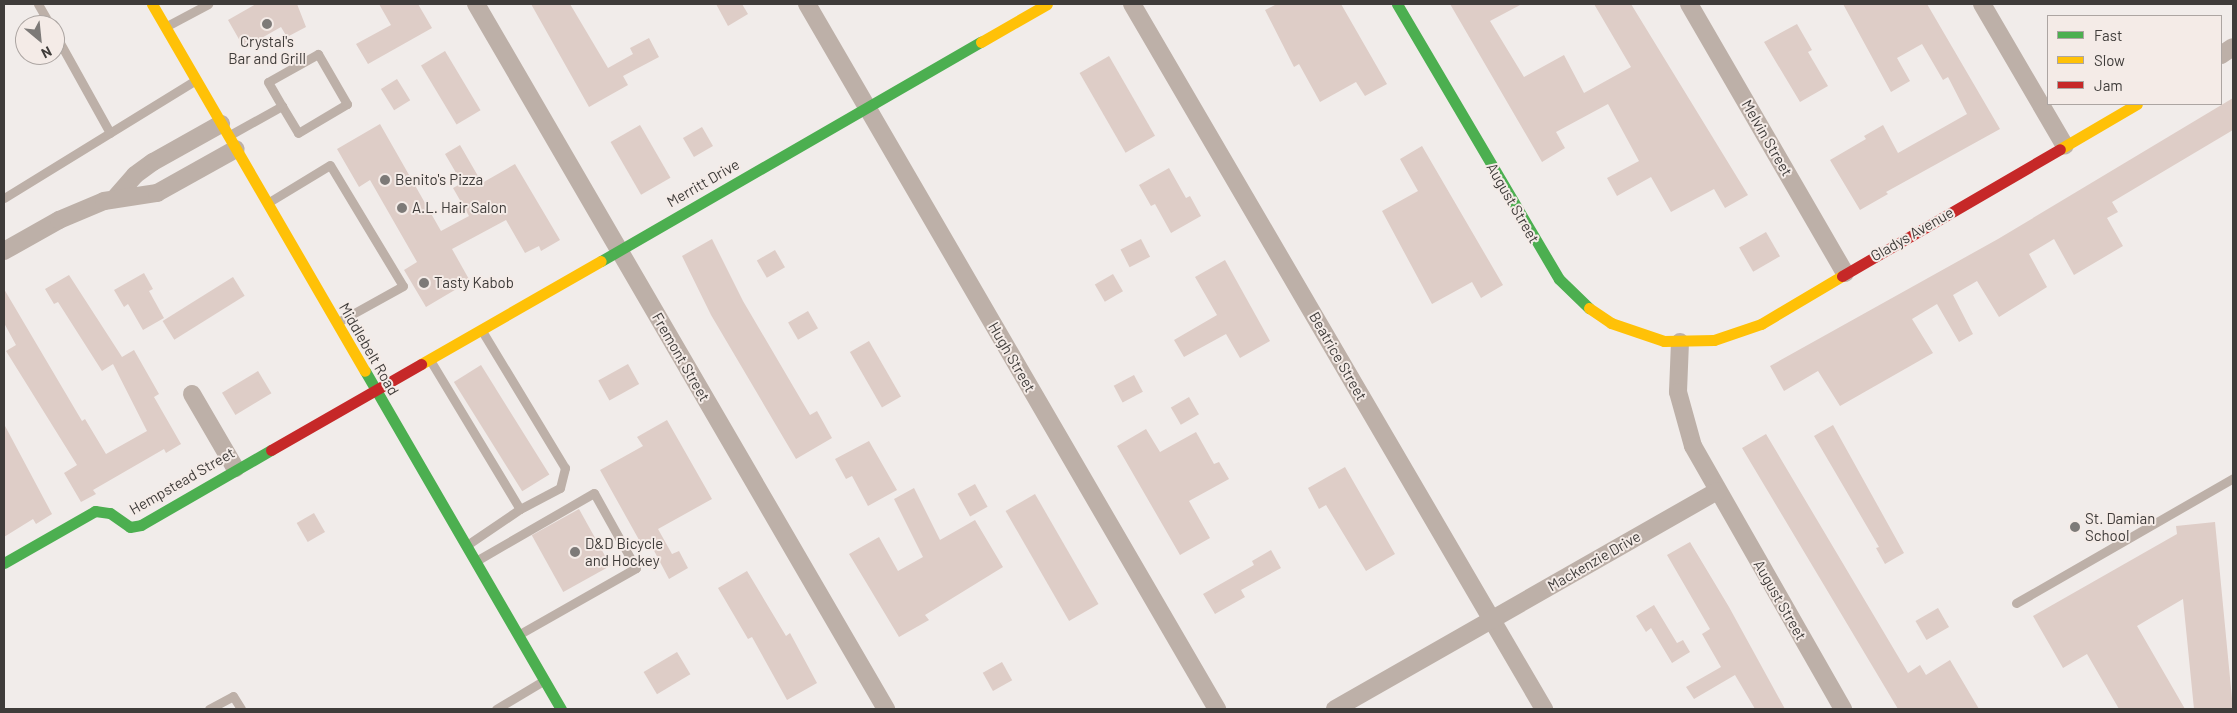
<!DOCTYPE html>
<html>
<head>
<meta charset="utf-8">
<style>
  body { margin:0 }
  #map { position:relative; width:2237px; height:713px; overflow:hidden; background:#f1ecea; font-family:Barlow,sans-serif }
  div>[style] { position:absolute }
  .building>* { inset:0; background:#decdc7; transform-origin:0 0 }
  .lane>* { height:9px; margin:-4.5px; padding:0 4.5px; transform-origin:4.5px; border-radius:4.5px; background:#bdb0a8 }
  .street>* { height:18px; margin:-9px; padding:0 9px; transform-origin:9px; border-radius:9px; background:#bdb0a8 }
  .fast>* { height:11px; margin:-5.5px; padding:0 5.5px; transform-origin:5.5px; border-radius:5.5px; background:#4caf50 }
  .slow>* { height:11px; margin:-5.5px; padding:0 5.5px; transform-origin:5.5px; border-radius:5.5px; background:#ffc107 }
  .jam>* { height:11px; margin:-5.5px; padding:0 5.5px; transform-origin:5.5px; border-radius:5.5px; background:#c62828 }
  .dots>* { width:14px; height:14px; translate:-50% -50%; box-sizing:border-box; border:2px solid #f4ebe7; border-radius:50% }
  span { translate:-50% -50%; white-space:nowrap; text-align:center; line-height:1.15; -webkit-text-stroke:4px #f4ebe7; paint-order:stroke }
  .poi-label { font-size:15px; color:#3f3c3a }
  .left { translate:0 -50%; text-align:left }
  .street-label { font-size:15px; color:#3f3c3a }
  .frame { position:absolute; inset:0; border:5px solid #3f3c3a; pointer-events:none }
  .legend { position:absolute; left:2047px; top:15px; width:175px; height:90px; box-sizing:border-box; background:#f4ebe7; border:1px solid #aca5a2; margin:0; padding:6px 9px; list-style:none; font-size:15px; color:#3f3c3a }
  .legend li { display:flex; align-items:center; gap:10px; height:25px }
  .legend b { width:25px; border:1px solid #aca5a2 }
  .north { position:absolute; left:15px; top:15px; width:50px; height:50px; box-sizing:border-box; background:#f4ebe7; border:1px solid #aca5a2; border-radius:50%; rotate:152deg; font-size:14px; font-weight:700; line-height:20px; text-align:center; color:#3f3c3a }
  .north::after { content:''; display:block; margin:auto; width:18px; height:22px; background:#7d7a78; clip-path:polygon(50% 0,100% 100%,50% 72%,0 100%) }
</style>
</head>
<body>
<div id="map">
  <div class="building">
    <div style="clip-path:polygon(256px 4px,297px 4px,306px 27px,287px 37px,281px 27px,244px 48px,228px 20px)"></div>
    <div style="clip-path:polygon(379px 4px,418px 4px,432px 28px,368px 64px,356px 44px,391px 25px)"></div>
    <div style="clip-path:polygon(531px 4px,570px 4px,608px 68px,633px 54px,630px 48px,649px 38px,659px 57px,623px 76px,628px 85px,589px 107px)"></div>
    <div style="clip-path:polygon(716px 4px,742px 4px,748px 14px,728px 26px)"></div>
    <div style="clip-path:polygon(1277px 4px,1341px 4px,1387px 84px,1365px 96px,1356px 82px,1320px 102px,1299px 64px,1294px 67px,1265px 10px)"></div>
    <div style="clip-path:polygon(1450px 4px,1522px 4px,1490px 21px,1524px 77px,1564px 55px,1584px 93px,1631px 67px,1594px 4px,1631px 4px,1748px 195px,1725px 208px,1714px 189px,1671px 212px,1651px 177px,1617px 196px,1607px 178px,1639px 161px,1608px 104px,1556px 132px,1565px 148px,1542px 162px)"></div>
    <div style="clip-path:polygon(1843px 4px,1927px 4px,2000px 129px,1886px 192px,1888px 194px,1860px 210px,1830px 160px,1866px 139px,1864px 136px,1883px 125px,1898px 153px,1967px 114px,1948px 77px,1943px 80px,1922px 44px,1897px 58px,1910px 81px,1891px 92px)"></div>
    <div style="clip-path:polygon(1797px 24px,1812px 50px,1808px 52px,1828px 86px,1800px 102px,1764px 42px)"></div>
    <div style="left:445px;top:51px;width:69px;height:28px;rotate:59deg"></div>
    <div style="left:1109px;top:56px;width:92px;height:34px;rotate:60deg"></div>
    <div style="left:397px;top:79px;width:25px;height:19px;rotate:58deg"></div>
    <div style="clip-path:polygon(2233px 98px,2233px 130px,2112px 202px,2118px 212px,2107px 218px,2123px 246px,2074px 275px,2054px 239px,2029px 254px,2047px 287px,1999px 317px,1977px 281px,1953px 295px,1973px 334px,1959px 342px,1937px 304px,1912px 319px,1933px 353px,1840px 406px,1818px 371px,1784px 391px,1770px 366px,1998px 239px)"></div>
    <div style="clip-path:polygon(380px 124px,441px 231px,469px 216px,453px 188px,462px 183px,445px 154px,460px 145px,482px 183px,515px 164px,560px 240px,541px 251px,539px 246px,525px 253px,506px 220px,452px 249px,470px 281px,426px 307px,404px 270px,417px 262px,370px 180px,359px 187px,337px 149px)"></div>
    <div style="left:640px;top:125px;width:61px;height:34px;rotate:60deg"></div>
    <div style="left:702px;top:127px;width:22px;height:22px;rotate:60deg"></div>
    <div style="clip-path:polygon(1422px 146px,1503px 285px,1481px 298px,1472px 282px,1432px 304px,1382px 211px,1418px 191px,1400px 159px)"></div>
    <div style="clip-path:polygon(1169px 168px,1186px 198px,1190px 196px,1201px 216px,1171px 233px,1155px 204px,1151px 206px,1139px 185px)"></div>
    <div style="left:1766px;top:232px;width:28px;height:31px;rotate:60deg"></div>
    <div style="clip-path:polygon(712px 239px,743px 301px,810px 415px,817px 411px,832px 438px,796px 459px,711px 315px,682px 256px)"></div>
    <div style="left:1141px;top:239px;width:20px;height:23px;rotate:63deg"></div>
    <div style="left:775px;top:250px;width:20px;height:21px;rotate:60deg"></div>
    <div style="clip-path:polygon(1225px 260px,1270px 341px,1240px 358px,1226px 334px,1184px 357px,1174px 340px,1217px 315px,1195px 277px)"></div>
    <div style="clip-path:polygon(144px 273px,153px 289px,149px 291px,164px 318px,143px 330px,128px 304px,124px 307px,114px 290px)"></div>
    <div style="left:1113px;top:274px;width:20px;height:21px;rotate:60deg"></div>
    <div style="clip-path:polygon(69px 275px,122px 357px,134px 350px,159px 394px,154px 397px,181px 444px,166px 453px,164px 449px,93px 490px,96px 494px,81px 502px,64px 473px,77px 465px,6px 351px,16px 345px,4px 323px,4px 289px,82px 421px,85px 419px,106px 454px,147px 431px,113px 364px,102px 371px,58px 302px,54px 304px,45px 289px)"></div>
    <div style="left:233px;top:277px;width:22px;height:83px;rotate:58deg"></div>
    <div style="left:808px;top:311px;width:20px;height:23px;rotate:60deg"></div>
    <div style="left:869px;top:341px;width:64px;height:22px;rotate:60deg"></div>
    <div style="left:628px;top:364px;width:23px;height:34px;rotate:61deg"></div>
    <div style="left:481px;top:365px;width:129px;height:32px;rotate:58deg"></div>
    <div style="left:258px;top:371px;width:26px;height:42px;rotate:59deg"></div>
    <div style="left:1134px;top:375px;width:19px;height:23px;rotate:62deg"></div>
    <div style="left:1189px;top:397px;width:20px;height:21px;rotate:60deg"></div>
    <div style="clip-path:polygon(667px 420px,712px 499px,658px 529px,672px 554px,679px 551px,688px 568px,669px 579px,650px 543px,643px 547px,600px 470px,643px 446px,637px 437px)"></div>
    <div style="clip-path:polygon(4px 424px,52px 514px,36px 524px,33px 519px,4px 537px)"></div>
    <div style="clip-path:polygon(1833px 425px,1904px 553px,1885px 564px,1876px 548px,1879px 547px,1814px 436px)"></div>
    <div style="clip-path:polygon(1146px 429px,1160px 452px,1196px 432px,1214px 464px,1219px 462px,1229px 479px,1189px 501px,1210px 538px,1180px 555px,1117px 446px)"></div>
    <div style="clip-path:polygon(1766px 434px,1908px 673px,1920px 665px,1926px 675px,1950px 660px,1979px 709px,1898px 709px,1742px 448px)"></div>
    <div style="clip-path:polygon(869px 441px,897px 490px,868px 506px,852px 476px,846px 479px,835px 459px)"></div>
    <div style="clip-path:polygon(1345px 467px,1395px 554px,1366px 571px,1326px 505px,1319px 509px,1308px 488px)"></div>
    <div style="left:975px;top:484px;width:26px;height:20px;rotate:61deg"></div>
    <div style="clip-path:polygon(914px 488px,940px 540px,975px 520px,1003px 567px,925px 615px,929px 620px,899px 637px,849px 554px,879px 537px,898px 571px,923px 557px,894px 499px)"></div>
    <div style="left:1035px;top:494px;width:127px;height:34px;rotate:60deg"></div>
    <div style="left:579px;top:509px;width:65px;height:54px;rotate:61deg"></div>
    <div style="left:314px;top:513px;width:22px;height:20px;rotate:60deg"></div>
    <div style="clip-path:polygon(2215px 522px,2233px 709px,2194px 709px,2183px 599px,2137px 626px,2185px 709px,2119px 709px,2087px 654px,2063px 668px,2033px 616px,2177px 534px,2176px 526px)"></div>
    <div style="clip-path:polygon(1690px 542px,1729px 607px,1785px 709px,1755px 709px,1735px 675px,1694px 699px,1686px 687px,1721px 667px,1702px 634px,1710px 629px,1667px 555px)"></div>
    <div style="clip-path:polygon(1271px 550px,1281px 568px,1241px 590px,1245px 597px,1215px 614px,1203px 594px,1254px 565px,1252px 561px)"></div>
    <div style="clip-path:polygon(747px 571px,786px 636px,790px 633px,817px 683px,787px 700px,752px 637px,748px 639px,718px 588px)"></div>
    <div style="clip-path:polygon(1654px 605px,1677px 643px,1683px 640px,1690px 652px,1672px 663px,1651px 628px,1646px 632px,1636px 616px)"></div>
    <div style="left:1938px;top:608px;width:22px;height:26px;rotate:60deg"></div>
    <div style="left:677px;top:652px;width:26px;height:39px;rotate:59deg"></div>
    <div style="left:1002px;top:662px;width:21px;height:22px;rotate:61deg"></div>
  </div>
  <div class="lane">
    <div style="left:38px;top:4px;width:24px;rotate:60deg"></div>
    <div style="left:165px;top:27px;width:49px;rotate:-28.1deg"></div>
    <div style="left:55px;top:34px;width:113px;rotate:60.9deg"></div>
    <div style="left:228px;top:136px;width:62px;rotate:-29.1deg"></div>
    <div style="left:282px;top:106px;width:31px;rotate:59deg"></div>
    <div style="left:298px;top:133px;width:57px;rotate:-30.6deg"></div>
    <div style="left:347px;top:104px;width:58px;rotate:-120.1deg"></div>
    <div style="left:318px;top:54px;width:57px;rotate:150.8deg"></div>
    <div style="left:268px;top:82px;width:28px;rotate:60deg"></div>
    <div style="left:4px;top:198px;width:225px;rotate:-31.6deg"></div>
    <div style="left:269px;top:202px;width:71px;rotate:-31.2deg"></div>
    <div style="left:330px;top:165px;width:141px;rotate:58.9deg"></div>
    <div style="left:403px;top:286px;width:74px;rotate:151deg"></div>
    <div style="left:430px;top:360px;width:174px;rotate:58.9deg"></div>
    <div style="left:467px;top:545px;width:64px;rotate:-34.2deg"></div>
    <div style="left:520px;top:509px;width:45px;rotate:-27.7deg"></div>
    <div style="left:560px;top:488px;width:21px;rotate:-76deg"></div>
    <div style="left:565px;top:468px;width:160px;rotate:-121.2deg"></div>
    <div style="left:476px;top:561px;width:136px;rotate:-30deg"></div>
    <div style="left:594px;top:493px;width:86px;rotate:60.8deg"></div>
    <div style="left:636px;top:568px;width:136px;rotate:150.4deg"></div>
    <div style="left:2016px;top:603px;width:250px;rotate:-29.9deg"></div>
    <div style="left:209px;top:709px;width:27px;rotate:-28deg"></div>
    <div style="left:233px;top:696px;width:15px;rotate:58deg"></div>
    <div style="left:496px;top:709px;width:55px;rotate:-30.8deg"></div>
  </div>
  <div class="street">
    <div style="left:476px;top:4px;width:816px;rotate:59.82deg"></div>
    <div style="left:807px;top:4px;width:816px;rotate:59.82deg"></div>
    <div style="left:1132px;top:4px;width:817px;rotate:59.7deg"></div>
    <div style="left:1689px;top:4px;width:311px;rotate:59.9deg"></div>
    <div style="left:1982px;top:4px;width:164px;rotate:59.7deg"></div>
    <div style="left:2221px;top:55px;width:14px;rotate:-34deg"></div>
    <div style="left:116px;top:197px;width:29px;rotate:-49deg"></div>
    <div style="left:135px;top:175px;width:22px;rotate:-36deg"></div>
    <div style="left:153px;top:162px;width:78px;rotate:-29.2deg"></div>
    <div style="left:4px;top:251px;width:63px;rotate:-29.4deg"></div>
    <div style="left:59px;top:220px;width:49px;rotate:-22.9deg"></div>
    <div style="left:104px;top:201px;width:54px;rotate:-8.6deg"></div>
    <div style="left:157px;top:193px;width:90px;rotate:-29.1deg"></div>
    <div style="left:1680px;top:342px;width:50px;rotate:92.3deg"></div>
    <div style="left:1678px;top:392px;width:56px;rotate:74.5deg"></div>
    <div style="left:1693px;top:446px;width:303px;rotate:60.3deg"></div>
    <div style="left:192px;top:394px;width:86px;rotate:59.8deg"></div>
    <div style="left:1335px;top:709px;width:440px;rotate:-29.7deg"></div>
  </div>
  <div class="fast">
    <div style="left:1397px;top:4px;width:319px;rotate:59.5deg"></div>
    <div style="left:1559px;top:279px;width:42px;rotate:44deg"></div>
    <div style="left:601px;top:261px;width:439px;rotate:-30deg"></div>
    <div style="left:365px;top:371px;width:391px;rotate:59.9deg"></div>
    <div style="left:4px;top:563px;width:105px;rotate:-29.7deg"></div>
    <div style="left:95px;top:511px;width:15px;rotate:8deg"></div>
    <div style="left:110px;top:513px;width:24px;rotate:35deg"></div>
    <div style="left:130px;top:527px;width:11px;rotate:-10deg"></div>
    <div style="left:141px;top:525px;width:150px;rotate:-30deg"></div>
  </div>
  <div class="slow">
    <div style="left:152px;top:4px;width:424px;rotate:59.9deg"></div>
    <div style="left:981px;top:42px;width:76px;rotate:-29.9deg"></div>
    <div style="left:2060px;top:149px;width:89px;rotate:-30.3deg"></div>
    <div style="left:1589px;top:308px;width:27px;rotate:34deg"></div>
    <div style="left:1611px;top:323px;width:56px;rotate:18.8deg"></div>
    <div style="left:1664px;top:341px;width:50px;rotate:-1.1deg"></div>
    <div style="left:1714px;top:340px;width:50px;rotate:-18.8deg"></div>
    <div style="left:1761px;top:324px;width:94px;rotate:-30.7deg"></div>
    <div style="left:421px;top:364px;width:207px;rotate:-29.8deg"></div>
  </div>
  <div class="jam">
    <div style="left:1842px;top:276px;width:252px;rotate:-30.2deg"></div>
    <div style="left:271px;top:450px;width:173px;rotate:-29.8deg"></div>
  </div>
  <div class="dots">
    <div style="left:267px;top:24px;background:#7d7a78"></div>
    <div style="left:385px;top:180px;background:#7d7a78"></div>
    <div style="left:402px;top:208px;background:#7d7a78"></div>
    <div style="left:424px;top:283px;background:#7d7a78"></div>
    <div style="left:2075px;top:527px;background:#7d7a78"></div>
    <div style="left:575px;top:552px;background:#7d7a78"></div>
  </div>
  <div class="poi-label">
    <span style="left:267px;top:50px">Crystal's<br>Bar and Grill</span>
    <span class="left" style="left:395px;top:180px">Benito's Pizza</span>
    <span class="left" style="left:412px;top:208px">A.L. Hair Salon</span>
    <span class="left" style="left:434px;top:283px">Tasty Kabob</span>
    <span class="left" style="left:2085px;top:527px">St. Damian<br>School</span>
    <span class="left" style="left:585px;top:552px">D&amp;D Bicycle<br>and Hockey</span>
  </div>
  <div class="street-label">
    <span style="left:1767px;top:138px;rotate:60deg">Melvin Street</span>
    <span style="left:703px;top:183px;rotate:-30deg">Merritt Drive</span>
    <span style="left:1513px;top:203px;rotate:60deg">August Street</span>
    <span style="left:1912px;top:234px;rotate:-30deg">Gladys Avenue</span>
    <span style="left:369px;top:349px;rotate:60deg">Middlebelt Road</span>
    <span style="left:1338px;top:356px;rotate:60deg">Beatrice Street</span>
    <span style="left:681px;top:357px;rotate:60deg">Fremont Street</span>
    <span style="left:1012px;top:357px;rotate:60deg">Hugh Street</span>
    <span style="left:182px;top:481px;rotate:-30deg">Hempstead Street</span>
    <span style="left:1594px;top:561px;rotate:-30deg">Mackenzie Drive</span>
    <span style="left:1780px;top:600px;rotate:60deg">August Street</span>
  </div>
  <div class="frame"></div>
  <ul class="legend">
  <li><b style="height:6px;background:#4caf50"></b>Fast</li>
  <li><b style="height:6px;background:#ffc107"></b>Slow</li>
  <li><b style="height:6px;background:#c62828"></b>Jam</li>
  </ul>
  <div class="north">N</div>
</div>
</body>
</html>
